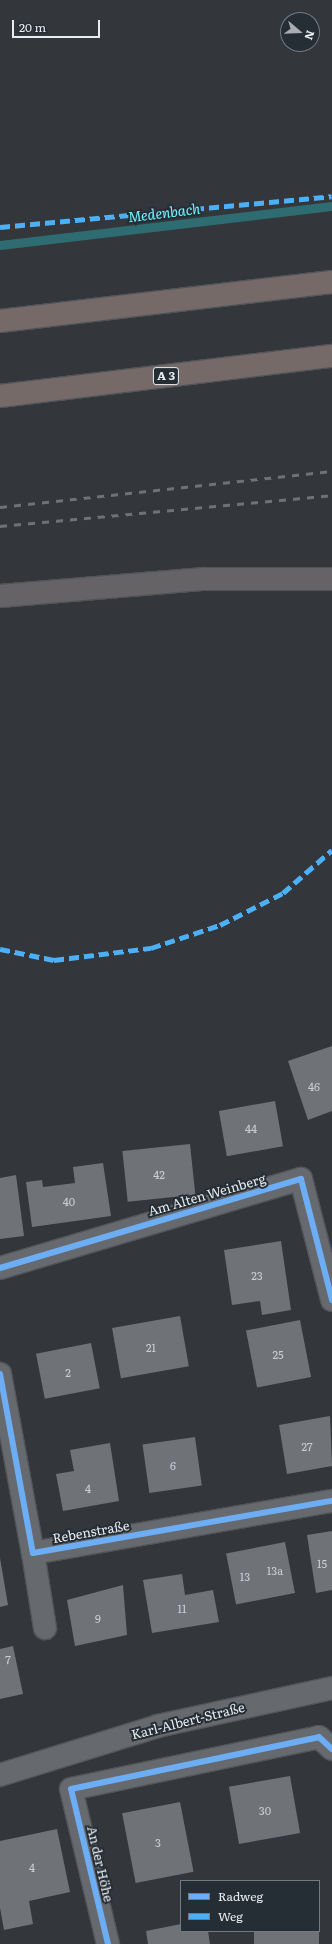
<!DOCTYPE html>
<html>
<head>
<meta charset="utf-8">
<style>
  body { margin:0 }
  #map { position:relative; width:332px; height:1944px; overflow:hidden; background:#33373c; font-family:Literata,serif }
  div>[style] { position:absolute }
  .stream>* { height:9px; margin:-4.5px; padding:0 4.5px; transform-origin:4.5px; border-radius:4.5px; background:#2f6c71 }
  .building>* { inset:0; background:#6f7277; transform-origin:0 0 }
  .roads { filter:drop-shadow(1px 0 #515458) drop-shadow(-1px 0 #515458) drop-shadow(0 1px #515458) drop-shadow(0 -1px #515458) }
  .minor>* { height:22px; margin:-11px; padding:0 11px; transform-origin:11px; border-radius:11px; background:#66696d }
  .secondary>* { height:22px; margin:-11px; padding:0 11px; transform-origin:11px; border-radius:11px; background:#656366 }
  .motorway>* { height:22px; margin:-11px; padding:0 11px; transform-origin:11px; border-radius:11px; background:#766a68 }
  .rail>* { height:3px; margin-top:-1.5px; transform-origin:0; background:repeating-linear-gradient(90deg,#6e7275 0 7px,transparent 0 14px) }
  .quiet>* { height:5px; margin-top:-2.5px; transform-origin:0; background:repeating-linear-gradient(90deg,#4cb0f7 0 10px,transparent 0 15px) }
  .cycleway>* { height:6px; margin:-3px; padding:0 3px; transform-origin:3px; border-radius:3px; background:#6dadf4 }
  span { translate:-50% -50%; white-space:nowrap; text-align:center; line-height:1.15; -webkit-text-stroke:4px #252d35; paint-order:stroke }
  .number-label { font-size:11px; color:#caced3 }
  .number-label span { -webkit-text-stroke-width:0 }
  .shield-label span { padding:1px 3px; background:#252d35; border:1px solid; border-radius:3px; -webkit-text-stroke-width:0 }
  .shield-label { font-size:12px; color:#e8edf2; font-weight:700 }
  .street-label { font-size:13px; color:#e8edf2 }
  .water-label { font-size:14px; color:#76f3fe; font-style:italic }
  .legend { position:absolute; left:180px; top:1880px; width:140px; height:52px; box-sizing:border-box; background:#252d35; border:1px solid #737a81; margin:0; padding:5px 7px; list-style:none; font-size:12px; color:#e8edf2 }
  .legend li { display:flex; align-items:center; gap:8px; height:20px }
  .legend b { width:20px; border:1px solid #737a81 }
  .north { position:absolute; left:280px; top:12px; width:40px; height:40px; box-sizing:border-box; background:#252d35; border:1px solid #737a81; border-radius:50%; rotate:109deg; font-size:11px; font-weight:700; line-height:16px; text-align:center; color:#e8edf2 }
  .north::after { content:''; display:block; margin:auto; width:14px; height:18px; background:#a9adb2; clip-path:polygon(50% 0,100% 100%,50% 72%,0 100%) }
  .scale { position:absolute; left:12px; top:20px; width:88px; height:18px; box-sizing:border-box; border:2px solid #e8edf2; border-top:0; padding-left:5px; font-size:12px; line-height:14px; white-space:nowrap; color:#e8edf2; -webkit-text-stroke:3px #252d35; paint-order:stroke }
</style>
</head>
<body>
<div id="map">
  <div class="stream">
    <div style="left:0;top:245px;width:334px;rotate:-6.7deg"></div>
  </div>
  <div class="building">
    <div style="clip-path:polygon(332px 1046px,332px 1111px,308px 1120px,288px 1061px)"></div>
    <div style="left:275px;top:1101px;width:46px;height:57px;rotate:80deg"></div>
    <div style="left:190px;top:1144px;width:51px;height:68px;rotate:84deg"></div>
    <div style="clip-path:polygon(103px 1163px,111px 1216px,32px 1227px,26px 1182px,42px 1180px,43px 1187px,75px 1183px,73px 1167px)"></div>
    <div style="clip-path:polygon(16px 1175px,24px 1236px,0 1239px,0 1178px)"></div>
    <div style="clip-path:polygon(281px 1241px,291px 1310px,262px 1315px,260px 1301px,232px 1305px,224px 1250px)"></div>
    <div style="left:180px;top:1316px;width:51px;height:69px;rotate:80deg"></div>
    <div style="left:300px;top:1320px;width:58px;height:55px;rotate:79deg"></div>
    <div style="left:91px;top:1343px;width:46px;height:56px;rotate:79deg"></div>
    <div style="clip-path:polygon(330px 1416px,332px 1466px,287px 1474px,279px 1425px)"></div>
    <div style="left:195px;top:1437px;width:49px;height:53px;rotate:82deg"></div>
    <div style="clip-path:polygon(110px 1443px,119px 1501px,63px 1511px,56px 1474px,74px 1471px,70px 1450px)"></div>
    <div style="clip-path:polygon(332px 1531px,332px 1590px,316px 1593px,307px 1535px)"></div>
    <div style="left:285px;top:1542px;width:52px;height:60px;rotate:79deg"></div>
    <div style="clip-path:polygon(0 1558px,8px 1605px,0 1607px)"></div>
    <div style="clip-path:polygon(182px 1574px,185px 1595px,213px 1590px,219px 1622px,152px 1633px,143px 1580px)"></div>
    <div style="clip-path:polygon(123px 1585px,127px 1635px,75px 1646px,67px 1600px)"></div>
    <div style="clip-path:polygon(13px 1646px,23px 1694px,0 1699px,0 1649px)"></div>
    <div style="left:290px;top:1776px;width:58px;height:62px;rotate:80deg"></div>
    <div style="left:180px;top:1802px;width:71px;height:59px;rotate:79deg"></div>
    <div style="clip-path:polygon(57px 1829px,70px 1892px,29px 1901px,33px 1924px,4px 1930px,0 1908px,0 1841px)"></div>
    <div style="clip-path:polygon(181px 1924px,181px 1931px,208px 1931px,210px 1944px,148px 1944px,146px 1931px)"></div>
    <div style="left:254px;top:1931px;width:65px;height:13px"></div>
  </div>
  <div class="roads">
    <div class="minor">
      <div style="left:0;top:1268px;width:314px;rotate:-16.5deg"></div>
      <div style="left:301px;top:1179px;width:125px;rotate:75.6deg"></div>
      <div style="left:0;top:1374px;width:182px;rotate:79.6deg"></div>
      <div style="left:33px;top:1553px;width:303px;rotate:-9.9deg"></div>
      <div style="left:33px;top:1553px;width:76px;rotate:80.9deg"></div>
      <div style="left:0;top:1775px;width:165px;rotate:-17.2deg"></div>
      <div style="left:158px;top:1726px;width:178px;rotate:-12.3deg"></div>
      <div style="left:108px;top:1944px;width:159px;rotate:-103.4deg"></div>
      <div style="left:71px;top:1789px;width:253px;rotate:-11.8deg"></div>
      <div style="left:319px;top:1737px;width:18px;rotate:43deg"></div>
    </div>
    <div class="secondary">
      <div style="left:0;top:596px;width:205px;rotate:-4.8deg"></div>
      <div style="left:204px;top:579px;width:128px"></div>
    </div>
    <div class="motorway">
      <div style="left:0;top:321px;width:334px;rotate:-6.7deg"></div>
      <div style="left:0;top:396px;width:334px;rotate:-6.9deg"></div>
    </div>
  </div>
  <div class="rail">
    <div style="left:0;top:507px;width:334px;rotate:-6.2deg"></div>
    <div style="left:0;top:526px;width:333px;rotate:-5.3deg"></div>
  </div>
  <div class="quiet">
    <div style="left:0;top:227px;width:333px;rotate:-5.3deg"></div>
    <div style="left:0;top:949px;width:55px;rotate:11.5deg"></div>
    <div style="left:54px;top:960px;width:98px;rotate:-7.1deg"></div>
    <div style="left:151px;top:948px;width:73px;rotate:-18.4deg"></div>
    <div style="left:220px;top:925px;width:71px;rotate:-26.9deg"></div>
    <div style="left:283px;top:893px;width:65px;rotate:-41.3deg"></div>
  </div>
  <div class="cycleway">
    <div style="left:0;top:1268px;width:314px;rotate:-16.5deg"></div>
    <div style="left:301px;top:1179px;width:125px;rotate:75.6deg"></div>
    <div style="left:0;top:1374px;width:182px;rotate:79.6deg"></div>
    <div style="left:33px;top:1553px;width:303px;rotate:-9.9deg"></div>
    <div style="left:108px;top:1944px;width:159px;rotate:-103.4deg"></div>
    <div style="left:71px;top:1789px;width:253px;rotate:-11.8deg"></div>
    <div style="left:319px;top:1737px;width:18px;rotate:43deg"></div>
  </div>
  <div class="number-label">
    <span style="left:314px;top:1086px">46</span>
    <span style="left:251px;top:1128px">44</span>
    <span style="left:159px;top:1174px">42</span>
    <span style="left:69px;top:1201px">40</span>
    <span style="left:257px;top:1275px">23</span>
    <span style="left:151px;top:1347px">21</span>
    <span style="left:278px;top:1354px">25</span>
    <span style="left:68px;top:1372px">2</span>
    <span style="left:307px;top:1446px">27</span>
    <span style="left:173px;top:1465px">6</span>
    <span style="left:88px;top:1488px">4</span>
    <span style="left:322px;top:1563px">15</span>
    <span style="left:275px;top:1570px">13a</span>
    <span style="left:245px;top:1576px">13</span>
    <span style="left:182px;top:1608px">11</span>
    <span style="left:98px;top:1618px">9</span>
    <span style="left:8px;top:1659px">7</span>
    <span style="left:265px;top:1810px">30</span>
    <span style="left:158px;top:1842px">3</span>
    <span style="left:32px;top:1867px">4</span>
  </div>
  <div class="shield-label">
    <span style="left:166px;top:376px">A 3</span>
  </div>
  <div class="street-label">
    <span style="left:207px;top:1195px;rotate:-16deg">Am Alten Weinberg</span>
    <span style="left:91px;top:1532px;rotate:-10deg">Rebenstraße</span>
    <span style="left:188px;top:1721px;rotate:-14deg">Karl-Albert-Straße</span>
    <span style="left:100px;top:1864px;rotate:77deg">An der Höhe</span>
  </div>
  <div class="water-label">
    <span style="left:164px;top:212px;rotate:-7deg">Medenbach</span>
  </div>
  <ul class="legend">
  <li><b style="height:5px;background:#6dadf4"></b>Radweg</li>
  <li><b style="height:5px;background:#4cb0f7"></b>Weg</li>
  </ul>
  <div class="north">N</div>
  <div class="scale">20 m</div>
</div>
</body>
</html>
